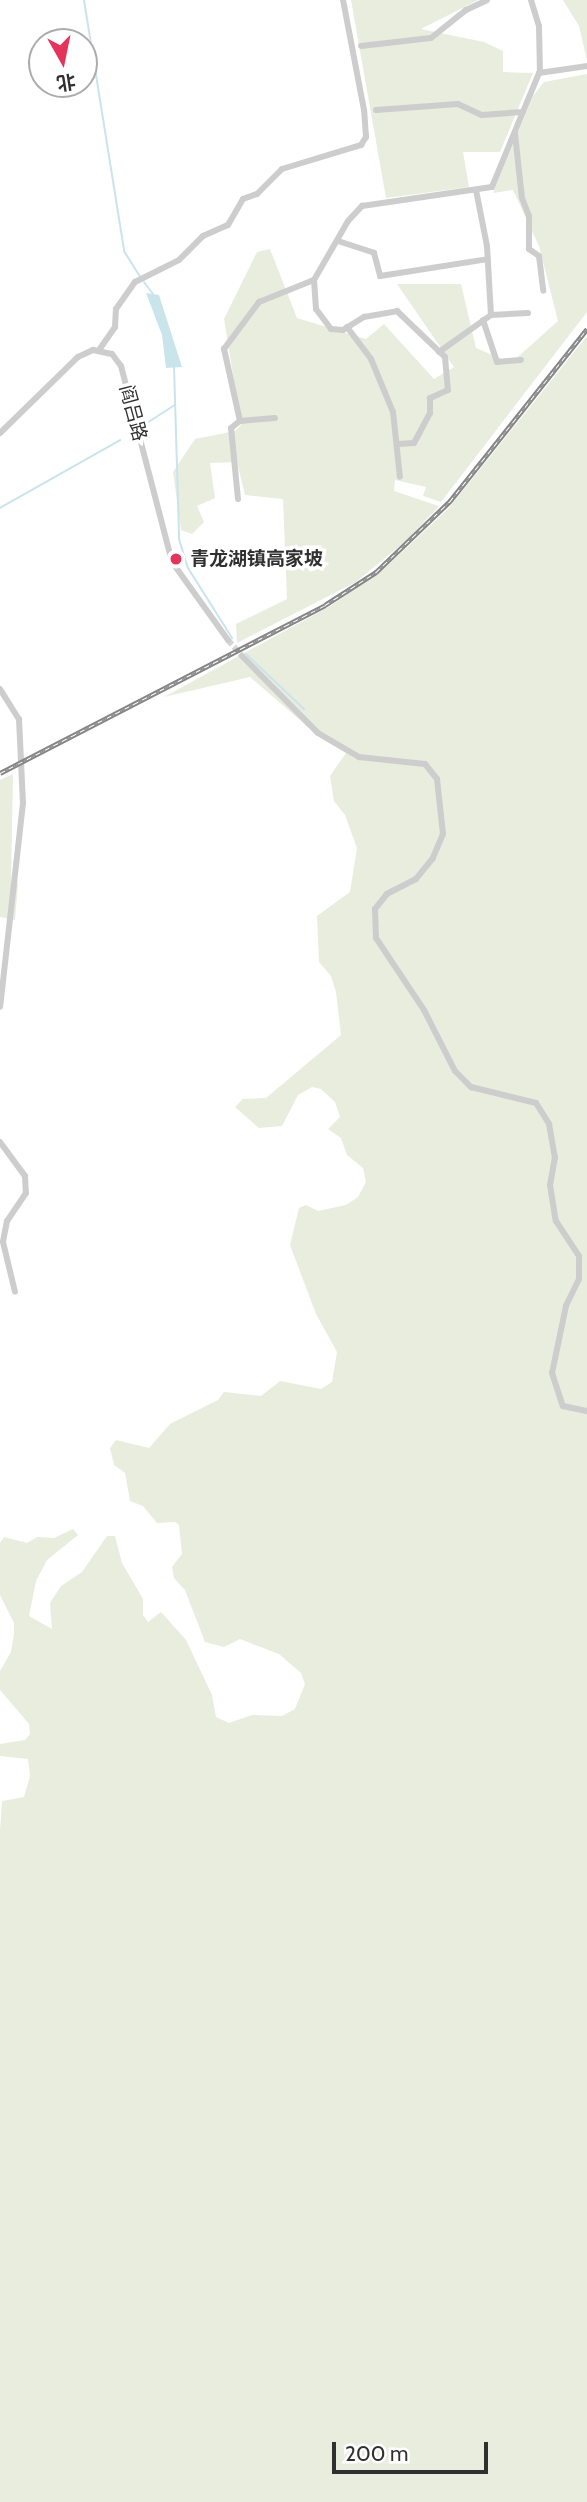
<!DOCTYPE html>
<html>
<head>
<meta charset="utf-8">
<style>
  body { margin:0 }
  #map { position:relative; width:587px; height:2502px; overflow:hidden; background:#fff; font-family:Cabin,"Noto Sans SC",sans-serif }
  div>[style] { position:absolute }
  .green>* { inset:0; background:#e8edde }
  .water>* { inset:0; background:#cae4ec }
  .stream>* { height:2px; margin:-1px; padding:0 1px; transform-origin:1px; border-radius:1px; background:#cae4ec }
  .minor-tunnel>* { height:6px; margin-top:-3px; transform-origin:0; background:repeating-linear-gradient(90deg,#d6d6d6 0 6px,transparent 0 9px) }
  .minor>* { height:6px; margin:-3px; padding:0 3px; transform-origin:3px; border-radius:3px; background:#cdcdcd }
  .rail>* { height:4.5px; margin-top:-2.25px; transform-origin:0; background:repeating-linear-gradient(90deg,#fff 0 5px,#858585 0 10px); box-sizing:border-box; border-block:2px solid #858585 }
  .dots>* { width:19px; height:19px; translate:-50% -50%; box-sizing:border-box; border:4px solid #fff; border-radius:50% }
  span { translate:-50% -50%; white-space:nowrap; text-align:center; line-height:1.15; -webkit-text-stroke:7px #fff; paint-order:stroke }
  .street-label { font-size:19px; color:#303030 }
  .poi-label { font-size:19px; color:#303030; font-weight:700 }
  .left { translate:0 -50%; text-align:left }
  .north { position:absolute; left:28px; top:28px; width:70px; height:70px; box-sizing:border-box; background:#fff; border:2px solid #acacac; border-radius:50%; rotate:171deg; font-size:19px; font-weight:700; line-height:28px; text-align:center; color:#303030 }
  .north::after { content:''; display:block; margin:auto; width:24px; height:32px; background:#e4345c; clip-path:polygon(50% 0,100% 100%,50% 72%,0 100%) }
  .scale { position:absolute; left:332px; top:2442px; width:156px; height:32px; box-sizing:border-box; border:4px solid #303030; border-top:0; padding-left:9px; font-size:21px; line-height:24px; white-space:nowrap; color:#303030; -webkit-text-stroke:5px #fff; paint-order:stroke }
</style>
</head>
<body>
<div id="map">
  <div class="green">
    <div style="clip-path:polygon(351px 0,478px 0,421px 29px,484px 42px,503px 51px,503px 72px,533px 73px,500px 152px,463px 152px,469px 187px,386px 198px)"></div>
    <div style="clip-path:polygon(563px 0,587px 0,587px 61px,579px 26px)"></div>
    <div style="clip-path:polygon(587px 74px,587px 312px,441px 502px,423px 496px,426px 487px,395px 480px,394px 491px,439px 506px,407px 540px,356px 582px,237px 643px,236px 624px,287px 599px,283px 499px,245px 495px,237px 462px,210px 463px,215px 498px,197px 506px,204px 522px,192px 534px,181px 530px,173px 472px,195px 439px,235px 431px,241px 425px,224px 319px,257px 252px,270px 249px,297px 318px,366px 339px,384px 324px,434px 379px,454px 367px,397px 284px,461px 284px,476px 348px,511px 363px,558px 321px,539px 246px,513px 190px,493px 193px,533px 96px,544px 82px)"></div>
    <div style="clip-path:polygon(587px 336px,587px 2502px,0 2502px,0 1831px,2px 1801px,24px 1797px,30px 1776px,28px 1759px,0 1756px,0 1744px,25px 1740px,30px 1734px,29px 1724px,0 1690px,0 1671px,11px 1652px,14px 1634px,14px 1623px,0 1595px,0 1543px,4px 1537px,27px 1543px,37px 1537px,54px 1538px,73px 1529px,78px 1535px,47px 1560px,36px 1581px,29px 1616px,52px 1629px,50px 1603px,61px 1586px,82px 1572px,107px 1536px,115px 1536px,122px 1563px,143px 1599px,143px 1615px,148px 1622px,161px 1612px,186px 1640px,212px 1695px,216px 1717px,229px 1723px,252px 1715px,282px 1716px,295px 1709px,305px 1684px,301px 1673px,279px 1654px,240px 1639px,224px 1647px,205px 1642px,185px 1590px,174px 1578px,172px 1567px,182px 1554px,179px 1525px,175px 1522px,157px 1523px,143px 1506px,130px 1501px,125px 1473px,114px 1465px,110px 1448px,116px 1440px,149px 1448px,170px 1424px,218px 1400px,224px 1392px,261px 1396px,280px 1381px,321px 1389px,332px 1382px,337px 1352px,316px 1314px,290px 1245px,299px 1208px,306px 1205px,318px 1211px,346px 1205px,358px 1197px,366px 1182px,363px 1168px,347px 1155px,341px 1138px,328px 1129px,340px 1117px,335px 1102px,321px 1089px,312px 1087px,298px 1095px,282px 1126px,259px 1128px,235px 1107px,243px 1099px,266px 1098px,341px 1035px,336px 992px,331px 976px,319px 962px,317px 916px,350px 892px,357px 848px,345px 815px,334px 801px,330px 776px,346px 753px,322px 739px,250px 677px,164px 697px,332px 605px,386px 567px,448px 509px)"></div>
    <div style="clip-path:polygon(13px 774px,11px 881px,18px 884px,15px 920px,0 917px,0 780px)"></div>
  </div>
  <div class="water">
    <div style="clip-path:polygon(146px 293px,159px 295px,182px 367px,166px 368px,162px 335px)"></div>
  </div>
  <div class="stream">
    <div style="left:84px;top:0;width:254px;rotate:80.9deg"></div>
    <div style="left:124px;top:251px;width:31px;rotate:58deg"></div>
    <div style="left:144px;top:282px;width:15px;rotate:53deg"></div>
    <div style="left:174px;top:366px;width:173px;rotate:88.3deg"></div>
    <div style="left:179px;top:539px;width:30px;rotate:73deg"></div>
    <div style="left:188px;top:568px;width:83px;rotate:57.8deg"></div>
    <div style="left:147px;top:423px;width:33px;rotate:-33deg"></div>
    <div style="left:0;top:508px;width:138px;rotate:-29.5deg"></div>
    <div style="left:246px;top:654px;width:80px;rotate:43.5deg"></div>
  </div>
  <div class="minor-tunnel">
    <div style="left:228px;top:640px;width:21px;rotate:49deg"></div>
  </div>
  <div class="minor">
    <div style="left:531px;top:0;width:27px;rotate:73deg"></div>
    <div style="left:539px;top:26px;width:46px;rotate:88.8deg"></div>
    <div style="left:361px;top:46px;width:70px;rotate:-6.5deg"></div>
    <div style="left:431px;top:38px;width:45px;rotate:-38.7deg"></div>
    <div style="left:466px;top:10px;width:23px;rotate:-25deg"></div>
    <div style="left:376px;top:110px;width:82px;rotate:-4.2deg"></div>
    <div style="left:458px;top:104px;width:26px;rotate:25deg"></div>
    <div style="left:482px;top:115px;width:41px;rotate:-4.2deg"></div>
    <div style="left:515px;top:134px;width:64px;rotate:83.8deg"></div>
    <div style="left:522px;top:198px;width:19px;rotate:69deg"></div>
    <div style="left:529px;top:216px;width:33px;rotate:90deg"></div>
    <div style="left:529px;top:249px;width:12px;rotate:35deg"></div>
    <div style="left:539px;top:256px;width:35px;rotate:83deg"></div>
    <div style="left:476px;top:190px;width:57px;rotate:78.9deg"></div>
    <div style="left:487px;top:246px;width:69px;rotate:86.7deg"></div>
    <div style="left:338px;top:241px;width:38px;rotate:18deg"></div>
    <div style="left:374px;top:253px;width:24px;rotate:75deg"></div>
    <div style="left:380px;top:276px;width:109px;rotate:-8.9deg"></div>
    <div style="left:314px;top:280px;width:29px;rotate:86deg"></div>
    <div style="left:316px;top:309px;width:25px;rotate:53deg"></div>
    <div style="left:331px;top:329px;width:12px;rotate:5deg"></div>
    <div style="left:343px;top:330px;width:25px;rotate:-32deg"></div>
    <div style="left:364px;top:317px;width:34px;rotate:-10deg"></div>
    <div style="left:397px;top:311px;width:66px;rotate:43.8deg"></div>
    <div style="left:445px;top:357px;width:33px;rotate:85deg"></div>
    <div style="left:448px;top:390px;width:20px;rotate:156deg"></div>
    <div style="left:430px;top:398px;width:15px;rotate:90deg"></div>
    <div style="left:430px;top:413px;width:34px;rotate:118deg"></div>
    <div style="left:414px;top:443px;width:15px;rotate:176deg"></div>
    <div style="left:483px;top:320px;width:44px;rotate:71.6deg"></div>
    <div style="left:497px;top:362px;width:24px;rotate:-5deg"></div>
    <div style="left:347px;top:327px;width:40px;rotate:53deg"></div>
    <div style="left:371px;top:359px;width:57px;rotate:67.5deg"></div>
    <div style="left:393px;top:412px;width:65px;rotate:83.9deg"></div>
    <div style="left:99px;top:350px;width:28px;rotate:-55deg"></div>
    <div style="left:115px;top:327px;width:18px;rotate:-87deg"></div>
    <div style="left:116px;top:309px;width:33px;rotate:-55deg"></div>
    <div style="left:135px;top:282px;width:49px;rotate:-26.6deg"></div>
    <div style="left:179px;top:260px;width:34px;rotate:-45deg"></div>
    <div style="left:203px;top:236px;width:27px;rotate:-24deg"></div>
    <div style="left:228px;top:225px;width:30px;rotate:-60deg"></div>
    <div style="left:243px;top:199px;width:15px;rotate:-20deg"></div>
    <div style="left:257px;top:194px;width:35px;rotate:-45deg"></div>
    <div style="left:282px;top:169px;width:83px;rotate:-16.9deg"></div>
    <div style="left:361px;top:145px;width:9px;rotate:-58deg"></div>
    <div style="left:366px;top:137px;width:27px;rotate:-94deg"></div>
    <div style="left:364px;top:110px;width:112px;rotate:-100.8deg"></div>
    <div style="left:439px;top:352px;width:64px;rotate:-35.4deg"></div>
    <div style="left:491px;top:315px;width:37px;rotate:-3deg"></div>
    <div style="left:240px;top:421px;width:74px;rotate:-102.5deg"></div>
    <div style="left:224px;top:349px;width:59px;rotate:-53.3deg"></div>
    <div style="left:259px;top:302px;width:59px;rotate:-21.8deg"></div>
    <div style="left:314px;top:280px;width:68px;rotate:-60deg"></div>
    <div style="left:348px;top:221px;width:21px;rotate:-47deg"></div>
    <div style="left:362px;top:206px;width:131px;rotate:-8.3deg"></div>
    <div style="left:492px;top:187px;width:123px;rotate:-67.6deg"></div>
    <div style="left:539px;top:73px;width:49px;rotate:-8.3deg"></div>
    <div style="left:0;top:433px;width:109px;rotate:-44.3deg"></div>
    <div style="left:78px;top:357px;width:17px;rotate:-25deg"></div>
    <div style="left:93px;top:350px;width:19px;rotate:12deg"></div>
    <div style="left:112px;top:354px;width:15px;rotate:53deg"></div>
    <div style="left:121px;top:366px;width:203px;rotate:75.4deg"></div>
    <div style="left:172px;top:562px;width:96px;rotate:54.3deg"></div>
    <div style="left:238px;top:499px;width:71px;rotate:-95.6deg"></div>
    <div style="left:231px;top:428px;width:11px;rotate:-38deg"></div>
    <div style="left:240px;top:421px;width:35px;rotate:-5deg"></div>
    <div style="left:242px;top:656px;width:108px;rotate:45.4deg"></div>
    <div style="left:318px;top:733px;width:48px;rotate:30.3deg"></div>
    <div style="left:359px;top:757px;width:66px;rotate:6.1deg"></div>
    <div style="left:425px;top:764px;width:19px;rotate:51deg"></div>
    <div style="left:437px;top:779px;width:55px;rotate:83.8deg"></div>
    <div style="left:443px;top:834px;width:26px;rotate:113deg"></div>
    <div style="left:433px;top:858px;width:27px;rotate:129deg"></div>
    <div style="left:416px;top:879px;width:33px;rotate:153deg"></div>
    <div style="left:387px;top:894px;width:19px;rotate:129deg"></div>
    <div style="left:375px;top:909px;width:29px;rotate:88deg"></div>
    <div style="left:376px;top:938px;width:87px;rotate:56.3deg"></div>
    <div style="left:424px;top:1010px;width:68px;rotate:63.1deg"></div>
    <div style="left:455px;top:1071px;width:23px;rotate:45deg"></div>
    <div style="left:471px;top:1087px;width:67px;rotate:13.8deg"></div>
    <div style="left:536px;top:1103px;width:25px;rotate:58deg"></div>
    <div style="left:549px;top:1124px;width:34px;rotate:80deg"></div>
    <div style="left:555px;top:1157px;width:28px;rotate:100deg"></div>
    <div style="left:550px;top:1185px;width:36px;rotate:81deg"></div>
    <div style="left:556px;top:1221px;width:42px;rotate:56.7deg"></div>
    <div style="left:579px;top:1256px;width:23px;rotate:90deg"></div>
    <div style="left:579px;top:1279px;width:30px;rotate:116deg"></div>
    <div style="left:566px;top:1306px;width:68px;rotate:101.8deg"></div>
    <div style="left:552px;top:1373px;width:35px;rotate:72deg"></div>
    <div style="left:563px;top:1406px;width:25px;rotate:12deg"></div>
    <div style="left:0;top:689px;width:36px;rotate:58deg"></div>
    <div style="left:19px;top:719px;width:84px;rotate:87.3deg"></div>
    <div style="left:23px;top:803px;width:205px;rotate:96.4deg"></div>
    <div style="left:0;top:1142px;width:42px;rotate:53.7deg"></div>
    <div style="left:25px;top:1176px;width:17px;rotate:87deg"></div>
    <div style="left:26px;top:1193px;width:34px;rotate:124deg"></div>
    <div style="left:7px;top:1221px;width:21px;rotate:101deg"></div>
    <div style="left:3px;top:1242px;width:51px;rotate:76.5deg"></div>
  </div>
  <div class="rail">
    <div style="left:0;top:773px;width:366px;rotate:-27.3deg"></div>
    <div style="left:325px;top:605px;width:61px;rotate:-32.9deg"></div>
    <div style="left:376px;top:572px;width:103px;rotate:-43.8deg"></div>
    <div style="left:450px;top:501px;width:220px;rotate:-51.5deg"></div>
  </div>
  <div class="dots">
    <div style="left:176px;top:559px;background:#e4345c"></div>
  </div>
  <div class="street-label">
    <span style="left:133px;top:413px;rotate:75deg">阎吕路</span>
  </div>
  <div class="poi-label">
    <span class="left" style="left:190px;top:559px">青龙湖镇高家坡</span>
  </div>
  <div class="north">北</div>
  <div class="scale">200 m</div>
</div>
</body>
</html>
